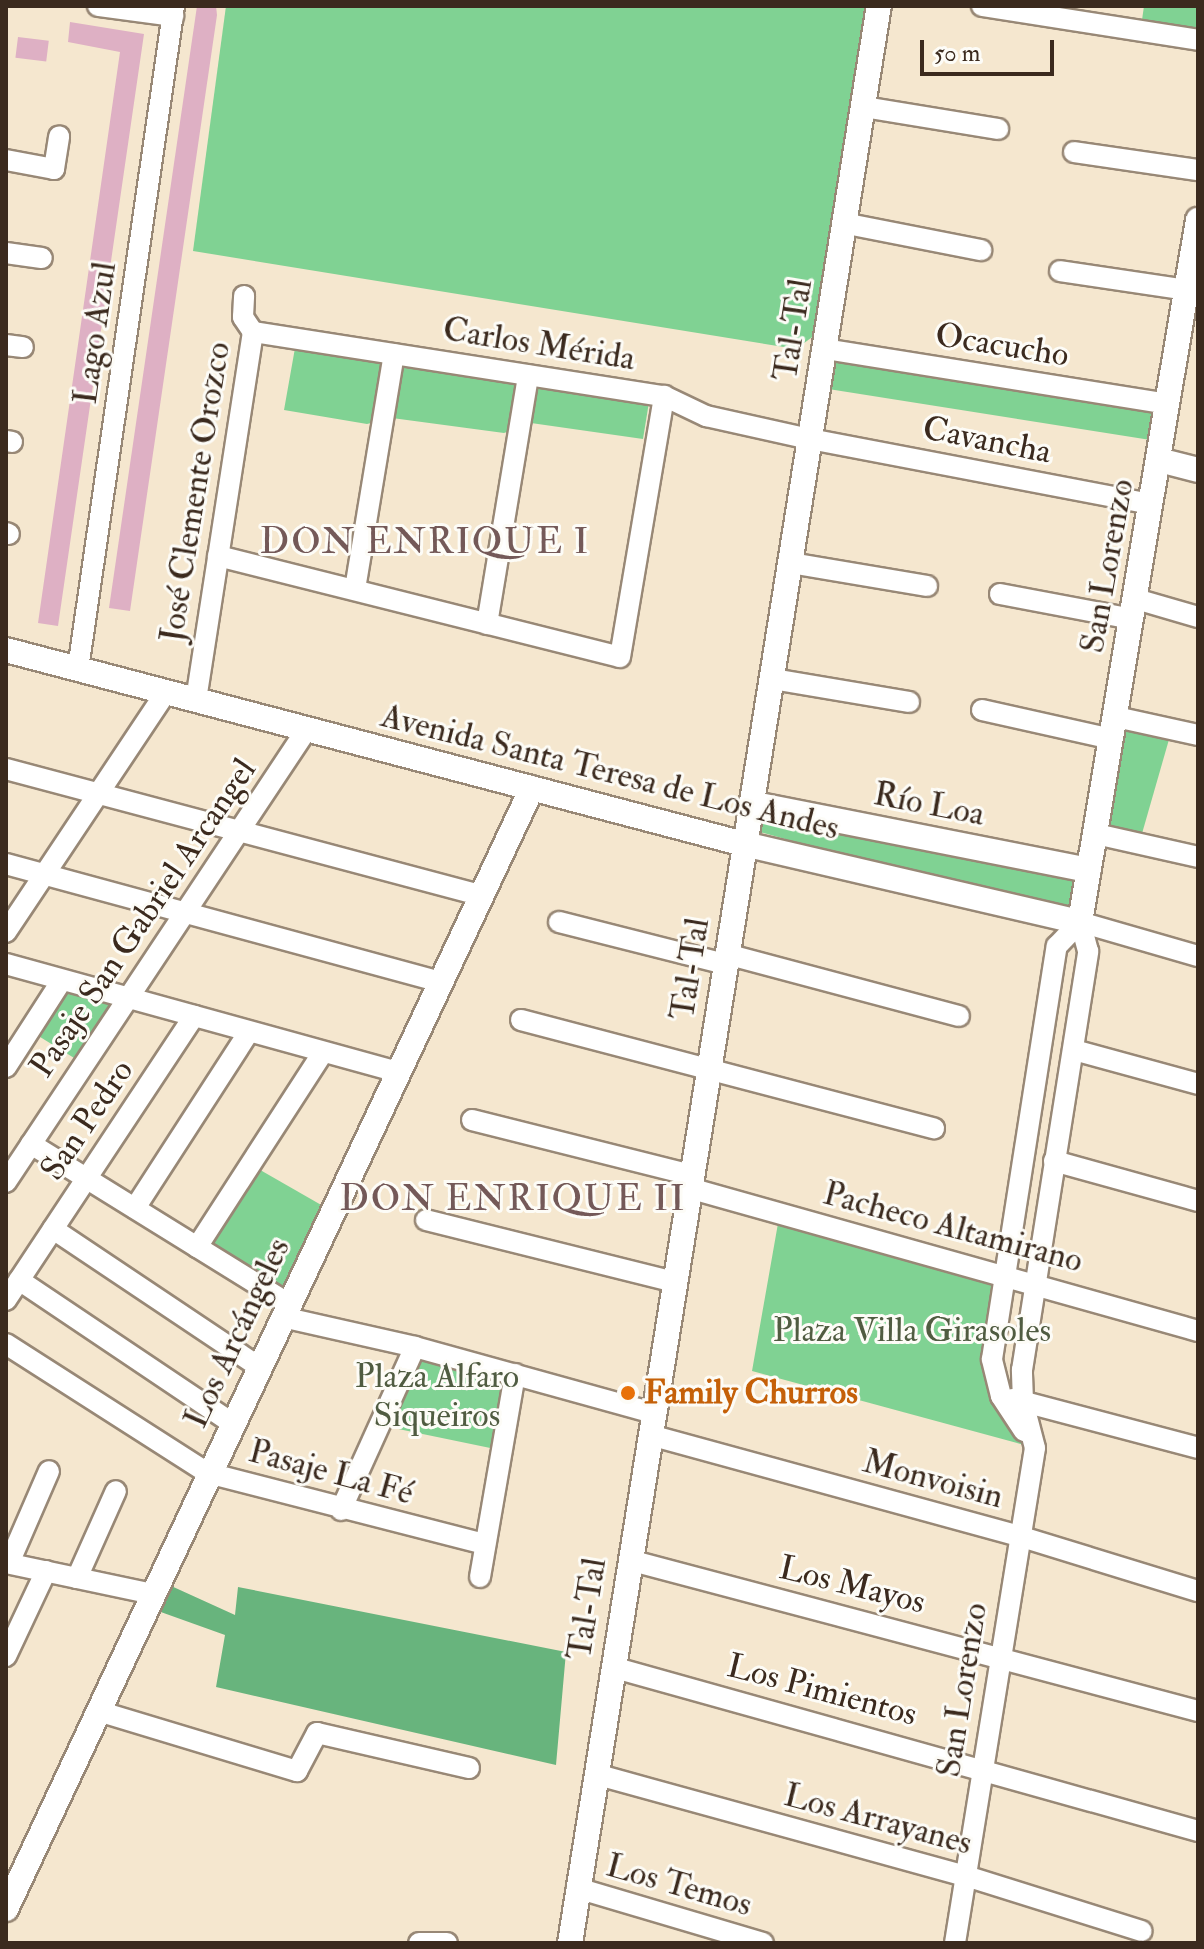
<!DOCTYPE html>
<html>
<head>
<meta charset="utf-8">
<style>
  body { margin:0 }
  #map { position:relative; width:1204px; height:1949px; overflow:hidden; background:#f5e7cf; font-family:"IM FELL Double Pica",serif }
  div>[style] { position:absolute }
  .green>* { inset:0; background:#80d293; transform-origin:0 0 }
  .forest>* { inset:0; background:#68b47d }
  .building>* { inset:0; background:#deb0c4; transform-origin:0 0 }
  .roads { filter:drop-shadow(2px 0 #988876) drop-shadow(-2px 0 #988876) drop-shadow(0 2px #988876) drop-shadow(0 -2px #988876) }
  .minor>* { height:20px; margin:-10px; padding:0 10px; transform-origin:10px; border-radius:10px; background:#fff }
  .tertiary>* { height:24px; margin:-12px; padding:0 12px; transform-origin:12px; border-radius:12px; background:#fff }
  .dots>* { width:22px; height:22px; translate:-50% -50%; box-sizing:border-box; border:4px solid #fdfcf7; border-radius:50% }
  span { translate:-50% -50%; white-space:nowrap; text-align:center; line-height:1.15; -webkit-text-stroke:6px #fdfcf7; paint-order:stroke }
  .street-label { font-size:34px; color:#3b2a1e }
  .park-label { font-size:34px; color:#505c41 }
  .food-label { font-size:34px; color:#c56008; font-weight:700 }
  .left { translate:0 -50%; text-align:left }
  .neighbourhood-label { font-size:36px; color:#745958; letter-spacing:2px }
  .frame { position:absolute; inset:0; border:8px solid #3b2a1e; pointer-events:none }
  .scale { position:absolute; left:920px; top:40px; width:134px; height:36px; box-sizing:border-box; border:4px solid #3b2a1e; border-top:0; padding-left:10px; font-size:24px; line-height:28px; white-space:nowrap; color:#3b2a1e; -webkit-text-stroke:6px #fdfcf7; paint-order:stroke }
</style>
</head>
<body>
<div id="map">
  <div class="green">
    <div style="clip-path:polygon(226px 6px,867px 6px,815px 335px,796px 349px,193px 251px)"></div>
    <div style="clip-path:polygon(1144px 6px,1198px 6px,1198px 36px,1141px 27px)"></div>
    <div style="clip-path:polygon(295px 348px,649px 402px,643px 439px,531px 423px,504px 433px,392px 418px,367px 424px,284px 410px)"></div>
    <div style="left:825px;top:349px;width:347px;height:39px;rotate:9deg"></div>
    <div style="clip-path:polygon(1116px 717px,1172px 729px,1139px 844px,1096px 834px)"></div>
    <div style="clip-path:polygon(764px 813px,1089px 870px,1080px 922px,760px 832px)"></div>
    <div style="clip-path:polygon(62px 988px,118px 1002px,79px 1061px,32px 1032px)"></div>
    <div style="clip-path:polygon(255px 1167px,323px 1206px,282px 1292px,204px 1245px)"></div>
    <div style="clip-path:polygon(780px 1212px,1006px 1273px,992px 1359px,1035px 1448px,752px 1371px)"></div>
    <div style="clip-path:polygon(415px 1347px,515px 1374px,500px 1450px,379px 1425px)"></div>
  </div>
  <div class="forest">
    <div style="clip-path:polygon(169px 1585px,235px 1615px,238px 1587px,566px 1652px,556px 1765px,216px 1687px,225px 1635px,158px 1611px)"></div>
  </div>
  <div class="building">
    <div style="clip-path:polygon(197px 6px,216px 6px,217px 15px,130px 611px,109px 608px)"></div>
    <div style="clip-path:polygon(70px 22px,144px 34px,58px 626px,38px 623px,120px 52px,68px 42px)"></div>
    <div style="left:18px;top:37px;width:31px;height:21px;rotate:7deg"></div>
  </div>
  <div class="roads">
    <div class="minor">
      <div style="left:98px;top:6px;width:76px;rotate:7.6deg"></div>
      <div style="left:982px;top:6px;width:219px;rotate:8.9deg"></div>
      <div style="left:864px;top:107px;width:136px;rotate:9.3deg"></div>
      <div style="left:1074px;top:152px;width:125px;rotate:8.3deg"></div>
      <div style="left:6px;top:160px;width:49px;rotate:10.6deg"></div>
      <div style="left:54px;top:169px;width:33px;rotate:-81deg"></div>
      <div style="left:843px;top:223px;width:141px;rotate:11.1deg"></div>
      <div style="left:6px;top:253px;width:36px;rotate:8deg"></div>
      <div style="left:1060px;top:271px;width:128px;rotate:8.5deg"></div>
      <div style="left:253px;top:332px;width:416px;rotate:8.9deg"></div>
      <div style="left:664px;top:396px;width:47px;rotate:25.5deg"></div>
      <div style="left:706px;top:416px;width:107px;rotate:12.5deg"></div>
      <div style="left:810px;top:439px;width:348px;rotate:10.8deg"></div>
      <div style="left:6px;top:345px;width:17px;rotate:7deg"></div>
      <div style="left:825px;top:349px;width:347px;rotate:9.1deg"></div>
      <div style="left:6px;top:441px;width:6px;rotate:9deg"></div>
      <div style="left:6px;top:533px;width:3px;rotate:18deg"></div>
      <div style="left:218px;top:556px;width:414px;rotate:14.1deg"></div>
      <div style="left:620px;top:657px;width:265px;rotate:-80.4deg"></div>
      <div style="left:791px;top:563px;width:138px;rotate:9.6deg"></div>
      <div style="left:355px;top:589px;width:238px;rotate:-80.6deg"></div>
      <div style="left:1000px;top:594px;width:134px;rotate:10.7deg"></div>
      <div style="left:1136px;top:599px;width:65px;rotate:16.2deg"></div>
      <div style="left:487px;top:624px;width:252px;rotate:-80.6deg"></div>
      <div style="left:78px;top:669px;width:670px;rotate:-81.76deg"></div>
      <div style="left:773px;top:679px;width:138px;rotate:9.6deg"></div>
      <div style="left:196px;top:700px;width:372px;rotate:-81.2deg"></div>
      <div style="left:253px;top:332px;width:18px;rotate:-124deg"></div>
      <div style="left:243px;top:317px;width:21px;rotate:-87deg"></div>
      <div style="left:982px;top:710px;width:133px;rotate:12.6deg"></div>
      <div style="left:1116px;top:717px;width:84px;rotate:12.4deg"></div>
      <div style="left:6px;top:769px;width:490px;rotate:14.9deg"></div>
      <div style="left:1096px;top:834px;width:105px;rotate:12.7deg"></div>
      <div style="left:6px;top:864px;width:449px;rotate:15.2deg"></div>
      <div style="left:559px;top:922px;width:171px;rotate:14.2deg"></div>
      <div style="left:1080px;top:922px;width:123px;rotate:16.1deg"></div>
      <div style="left:6px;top:932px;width:288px;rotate:-56.3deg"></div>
      <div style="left:726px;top:954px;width:241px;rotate:14.9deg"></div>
      <div style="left:6px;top:964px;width:406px;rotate:15.4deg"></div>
      <div style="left:521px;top:1020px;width:427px;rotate:14.7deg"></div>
      <div style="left:1074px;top:1050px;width:129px;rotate:15.3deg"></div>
      <div style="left:6px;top:1067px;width:103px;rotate:-57.2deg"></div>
      <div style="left:472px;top:1120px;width:226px;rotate:14.1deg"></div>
      <div style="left:31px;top:1144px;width:304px;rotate:31.8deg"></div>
      <div style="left:1054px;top:1161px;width:149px;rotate:15.5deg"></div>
      <div style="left:6px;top:1182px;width:544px;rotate:-56.4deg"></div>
      <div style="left:689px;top:1188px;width:529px;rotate:15.69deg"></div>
      <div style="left:135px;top:1208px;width:210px;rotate:-57.1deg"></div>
      <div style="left:426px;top:1220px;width:256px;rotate:14deg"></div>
      <div style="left:53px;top:1229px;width:248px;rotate:33.8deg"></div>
      <div style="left:197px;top:1247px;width:232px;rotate:-57.1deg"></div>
      <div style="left:19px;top:1280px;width:258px;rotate:33.9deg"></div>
      <div style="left:6px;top:1300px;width:341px;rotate:-56.5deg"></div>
      <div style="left:282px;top:1317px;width:136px;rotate:12.7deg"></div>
      <div style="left:415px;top:1347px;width:247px;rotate:15.5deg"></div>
      <div style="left:6px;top:1344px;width:240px;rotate:32.6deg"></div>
      <div style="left:208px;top:1473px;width:286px;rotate:14.4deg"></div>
      <div style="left:1013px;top:1399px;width:191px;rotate:14.8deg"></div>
      <div style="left:1024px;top:1431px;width:42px;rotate:-123.3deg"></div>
      <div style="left:1001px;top:1396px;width:38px;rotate:-104deg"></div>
      <div style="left:992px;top:1359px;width:418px;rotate:-81.1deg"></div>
      <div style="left:1057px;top:946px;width:33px;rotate:-46deg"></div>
      <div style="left:650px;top:1435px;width:386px;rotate:15.3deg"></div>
      <div style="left:1022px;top:1537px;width:184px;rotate:17.1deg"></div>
      <div style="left:341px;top:1510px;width:179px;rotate:-65.6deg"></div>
      <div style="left:629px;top:1560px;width:589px;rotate:14.86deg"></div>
      <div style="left:6px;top:1563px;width:150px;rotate:11.9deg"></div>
      <div style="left:9px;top:1563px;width:100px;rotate:-66.5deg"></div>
      <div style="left:480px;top:1577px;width:206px;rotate:-80.2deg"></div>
      <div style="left:77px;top:1578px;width:95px;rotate:-65.9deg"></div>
      <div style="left:6px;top:1656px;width:94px;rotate:-64.8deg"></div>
      <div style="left:612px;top:1667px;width:609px;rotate:15.63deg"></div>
      <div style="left:98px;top:1711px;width:208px;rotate:16.8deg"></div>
      <div style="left:297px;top:1771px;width:43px;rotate:-62.2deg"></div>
      <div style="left:317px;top:1733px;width:156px;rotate:13deg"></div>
      <div style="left:595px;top:1774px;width:385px;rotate:15.4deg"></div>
      <div style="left:966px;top:1876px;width:184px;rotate:17.4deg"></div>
      <div style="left:577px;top:1888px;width:194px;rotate:16.5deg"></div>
      <div style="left:419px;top:1943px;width:28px"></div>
      <div style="left:955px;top:1943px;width:501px;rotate:-80.82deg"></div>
      <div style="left:1035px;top:1448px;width:48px;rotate:-104.6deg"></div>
      <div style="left:1023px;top:1402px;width:32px;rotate:-92deg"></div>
      <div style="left:1022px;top:1370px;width:424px;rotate:-81deg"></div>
      <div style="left:1088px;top:951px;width:30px;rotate:-105deg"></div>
    </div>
    <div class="tertiary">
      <div style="left:1159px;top:460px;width:40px;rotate:14.4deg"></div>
      <div style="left:6px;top:650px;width:763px;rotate:14.73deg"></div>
      <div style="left:744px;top:844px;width:345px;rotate:13.1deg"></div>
      <div style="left:1080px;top:922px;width:712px;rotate:-80.46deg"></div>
      <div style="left:755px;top:804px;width:340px;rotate:11.2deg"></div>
      <div style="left:6px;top:1909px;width:1238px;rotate:-64.86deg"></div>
      <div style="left:570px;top:1943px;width:1961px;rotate:-80.94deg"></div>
    </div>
  </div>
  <div class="dots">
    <div style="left:628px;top:1393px;background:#e8710a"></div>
  </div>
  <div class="street-label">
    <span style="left:793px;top:330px;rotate:-81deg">Tal-Tal</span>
    <span style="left:95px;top:333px;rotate:-82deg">Lago Azul</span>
    <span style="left:539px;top:344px;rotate:9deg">Carlos Mérida</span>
    <span style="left:1002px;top:345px;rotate:9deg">Ocacucho</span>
    <span style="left:987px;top:440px;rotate:11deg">Cavancha</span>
    <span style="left:195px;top:492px;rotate:-81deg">José Clemente Orozco</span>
    <span style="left:1107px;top:566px;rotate:-80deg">San Lorenzo</span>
    <span style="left:610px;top:772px;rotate:14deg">Avenida Santa Teresa de Los Andes</span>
    <span style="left:929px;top:804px;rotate:11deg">Río Loa</span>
    <span style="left:143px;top:918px;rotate:-56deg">Pasaje San Gabriel Arcangel</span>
    <span style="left:690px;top:969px;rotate:-81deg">Tal-Tal</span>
    <span style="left:87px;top:1120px;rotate:-56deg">San Pedro</span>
    <span style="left:953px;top:1227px;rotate:15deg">Pacheco Altamirano</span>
    <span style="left:237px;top:1333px;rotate:-65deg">Los Arcángeles</span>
    <span style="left:331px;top:1472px;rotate:15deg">Pasaje La Fé</span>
    <span style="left:933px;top:1479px;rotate:15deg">Monvoisin</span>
    <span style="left:852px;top:1585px;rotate:14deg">Los Mayos</span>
    <span style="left:587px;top:1609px;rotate:-81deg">Tal-Tal</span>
    <span style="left:822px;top:1690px;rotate:15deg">Los Pimientos</span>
    <span style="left:962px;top:1690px;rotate:-81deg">San Lorenzo</span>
    <span style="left:878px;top:1819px;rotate:15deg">Los Arrayanes</span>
    <span style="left:679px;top:1885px;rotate:16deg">Los Temos</span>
  </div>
  <div class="park-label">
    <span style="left:912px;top:1331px">Plaza Villa Girasoles</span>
    <span style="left:437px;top:1396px">Plaza Alfaro<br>Siqueiros</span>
  </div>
  <div class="food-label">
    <span class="left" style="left:644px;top:1393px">Family Churros</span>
  </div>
  <div class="neighbourhood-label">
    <span style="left:425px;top:542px">DON ENRIQUE I</span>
    <span style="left:513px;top:1199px">DON ENRIQUE II</span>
  </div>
  <div class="frame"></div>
  <div class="scale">50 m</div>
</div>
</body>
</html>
